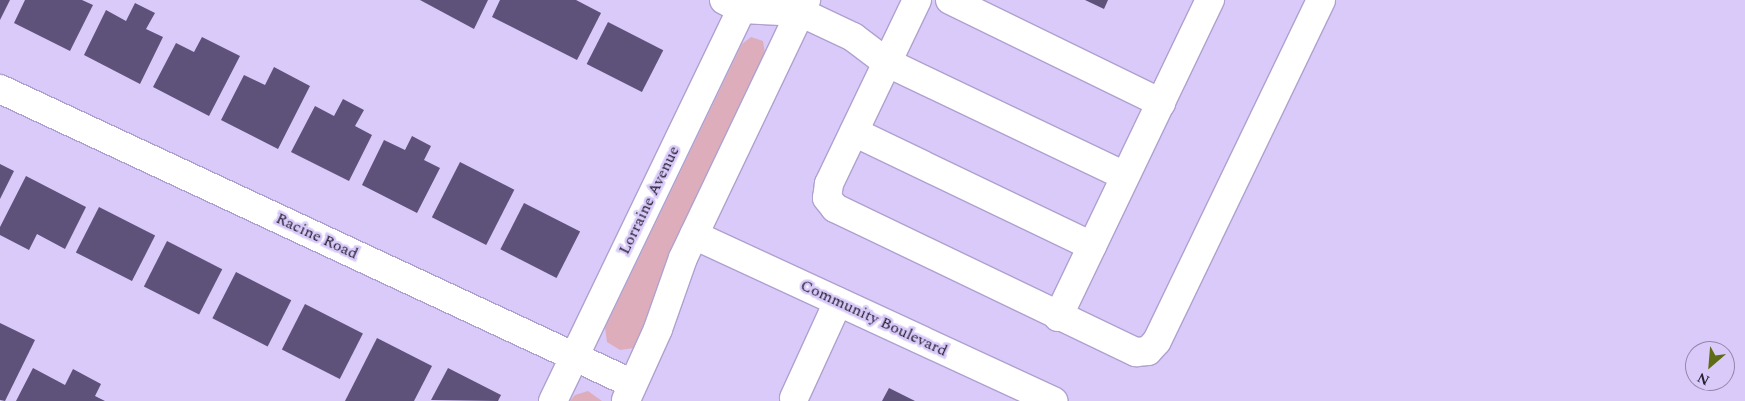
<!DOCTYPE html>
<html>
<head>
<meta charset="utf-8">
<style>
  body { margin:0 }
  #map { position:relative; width:1745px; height:401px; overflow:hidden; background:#d9cafa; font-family:Spectral,serif }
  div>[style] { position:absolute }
  .green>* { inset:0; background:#ddadbc }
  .building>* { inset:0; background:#5e517a; transform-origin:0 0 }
  .roads { filter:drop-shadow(1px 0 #afa1cf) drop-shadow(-1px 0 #afa1cf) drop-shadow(0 1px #afa1cf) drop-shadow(0 -1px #afa1cf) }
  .minor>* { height:28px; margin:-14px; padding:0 14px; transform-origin:14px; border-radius:14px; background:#fff }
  span { translate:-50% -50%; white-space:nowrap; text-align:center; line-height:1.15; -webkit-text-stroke:5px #d9cafa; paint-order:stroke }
  .street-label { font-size:16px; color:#262032 }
  .north { position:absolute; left:1685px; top:341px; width:50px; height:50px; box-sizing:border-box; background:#d9cafa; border:1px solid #9186aa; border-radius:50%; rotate:207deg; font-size:14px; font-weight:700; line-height:20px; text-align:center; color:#262032 }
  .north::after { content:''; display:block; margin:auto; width:18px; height:22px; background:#5f6c16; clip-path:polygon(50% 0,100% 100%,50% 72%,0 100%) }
</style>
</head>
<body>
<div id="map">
  <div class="green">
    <div style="clip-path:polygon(751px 37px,763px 41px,765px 53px,670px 251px,639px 340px,634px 348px,620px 350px,607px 342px,605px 328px,742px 44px)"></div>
    <div style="clip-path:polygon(588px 391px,602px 401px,570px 401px,575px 395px)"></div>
  </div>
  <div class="building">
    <div style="clip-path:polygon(0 0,10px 0,0 20px)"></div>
    <div style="clip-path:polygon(25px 0,82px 0,93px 5px,70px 51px,14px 23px)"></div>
    <div style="clip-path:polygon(420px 0,488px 0,474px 29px)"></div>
    <div style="clip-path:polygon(500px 0,576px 0,601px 13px,577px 60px,492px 17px)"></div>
    <div style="clip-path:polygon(1085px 0,1108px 0,1104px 9px)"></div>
    <div style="clip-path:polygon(135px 3px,155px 13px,146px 29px,163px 37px,140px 84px,84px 55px,106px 10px,126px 21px)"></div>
    <div style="left:608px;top:22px;width:62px;height:47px;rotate:27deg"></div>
    <div style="clip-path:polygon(202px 37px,240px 56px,209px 116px,153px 87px,176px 43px,194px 52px)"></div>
    <div style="clip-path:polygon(274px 67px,310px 86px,278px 149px,221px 120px,244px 75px,265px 85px)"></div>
    <div style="clip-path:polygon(343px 99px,364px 110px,355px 126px,372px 135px,349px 181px,291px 152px,315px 106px,334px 116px)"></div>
    <div style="clip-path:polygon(412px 136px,431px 146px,424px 160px,440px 168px,417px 213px,362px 185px,384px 140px,405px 150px)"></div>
    <div style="left:460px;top:162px;width:61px;height:62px;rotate:27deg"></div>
    <div style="clip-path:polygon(0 164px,14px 171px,0 199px)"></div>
    <div style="clip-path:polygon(26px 176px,86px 207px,65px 249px,37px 234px,29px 250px,0 235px,0 227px)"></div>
    <div style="left:524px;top:203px;width:63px;height:52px;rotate:27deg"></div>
    <div style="left:99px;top:207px;width:63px;height:51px;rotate:27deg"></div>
    <div style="left:167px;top:241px;width:62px;height:51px;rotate:27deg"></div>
    <div style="left:236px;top:272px;width:62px;height:52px;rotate:27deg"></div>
    <div style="left:305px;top:304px;width:65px;height:51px;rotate:27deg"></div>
    <div style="clip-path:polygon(0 323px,35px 340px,5px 401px,0 400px)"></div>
    <div style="clip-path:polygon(377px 338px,432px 366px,414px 401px,345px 401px)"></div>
    <div style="clip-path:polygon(33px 368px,65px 385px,73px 369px,101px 384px,95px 396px,105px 401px,16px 401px)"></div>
    <div style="clip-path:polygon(448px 368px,501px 395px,498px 401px,431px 400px)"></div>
    <div style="clip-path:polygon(889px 388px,915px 401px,882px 401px)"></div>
  </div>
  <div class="roads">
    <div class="minor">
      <div style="left:724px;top:0;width:20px;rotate:27deg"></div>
      <div style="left:742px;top:9px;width:58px;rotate:3deg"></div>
      <div style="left:800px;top:12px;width:59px;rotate:25.3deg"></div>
      <div style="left:853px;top:37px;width:41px;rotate:37.1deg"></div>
      <div style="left:886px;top:62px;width:265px;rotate:25.5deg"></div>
      <div style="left:917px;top:0;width:204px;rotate:115.6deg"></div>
      <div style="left:829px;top:184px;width:14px;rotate:98deg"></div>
      <div style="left:827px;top:198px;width:13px;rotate:51deg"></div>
      <div style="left:835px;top:208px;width:334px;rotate:25.6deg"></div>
      <div style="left:1136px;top:352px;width:12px;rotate:-5deg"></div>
      <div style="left:1148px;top:351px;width:13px;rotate:-48deg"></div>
      <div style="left:1157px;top:341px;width:378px;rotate:-64.3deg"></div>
      <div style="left:950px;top:0;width:235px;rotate:26deg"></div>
      <div style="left:0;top:89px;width:698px;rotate:24.99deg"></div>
      <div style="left:854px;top:132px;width:264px;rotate:25.6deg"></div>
      <div style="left:694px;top:235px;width:396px;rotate:24.8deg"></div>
      <div style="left:1058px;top:317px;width:352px;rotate:-64.4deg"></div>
      <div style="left:794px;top:398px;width:106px;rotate:-65.4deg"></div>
      <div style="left:626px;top:400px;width:78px;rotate:-65.7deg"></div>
      <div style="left:658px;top:329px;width:75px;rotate:-70.6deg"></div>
      <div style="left:683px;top:258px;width:286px;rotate:-64.5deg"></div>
      <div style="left:553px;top:401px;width:445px;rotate:-64.3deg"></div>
    </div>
  </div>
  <div class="street-label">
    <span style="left:649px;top:200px;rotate:-64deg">Lorraine Avenue</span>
    <span style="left:317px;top:236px;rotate:25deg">Racine Road</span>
    <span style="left:874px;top:318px;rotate:25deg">Community Boulevard</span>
  </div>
  <div class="north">N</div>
</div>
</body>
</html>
